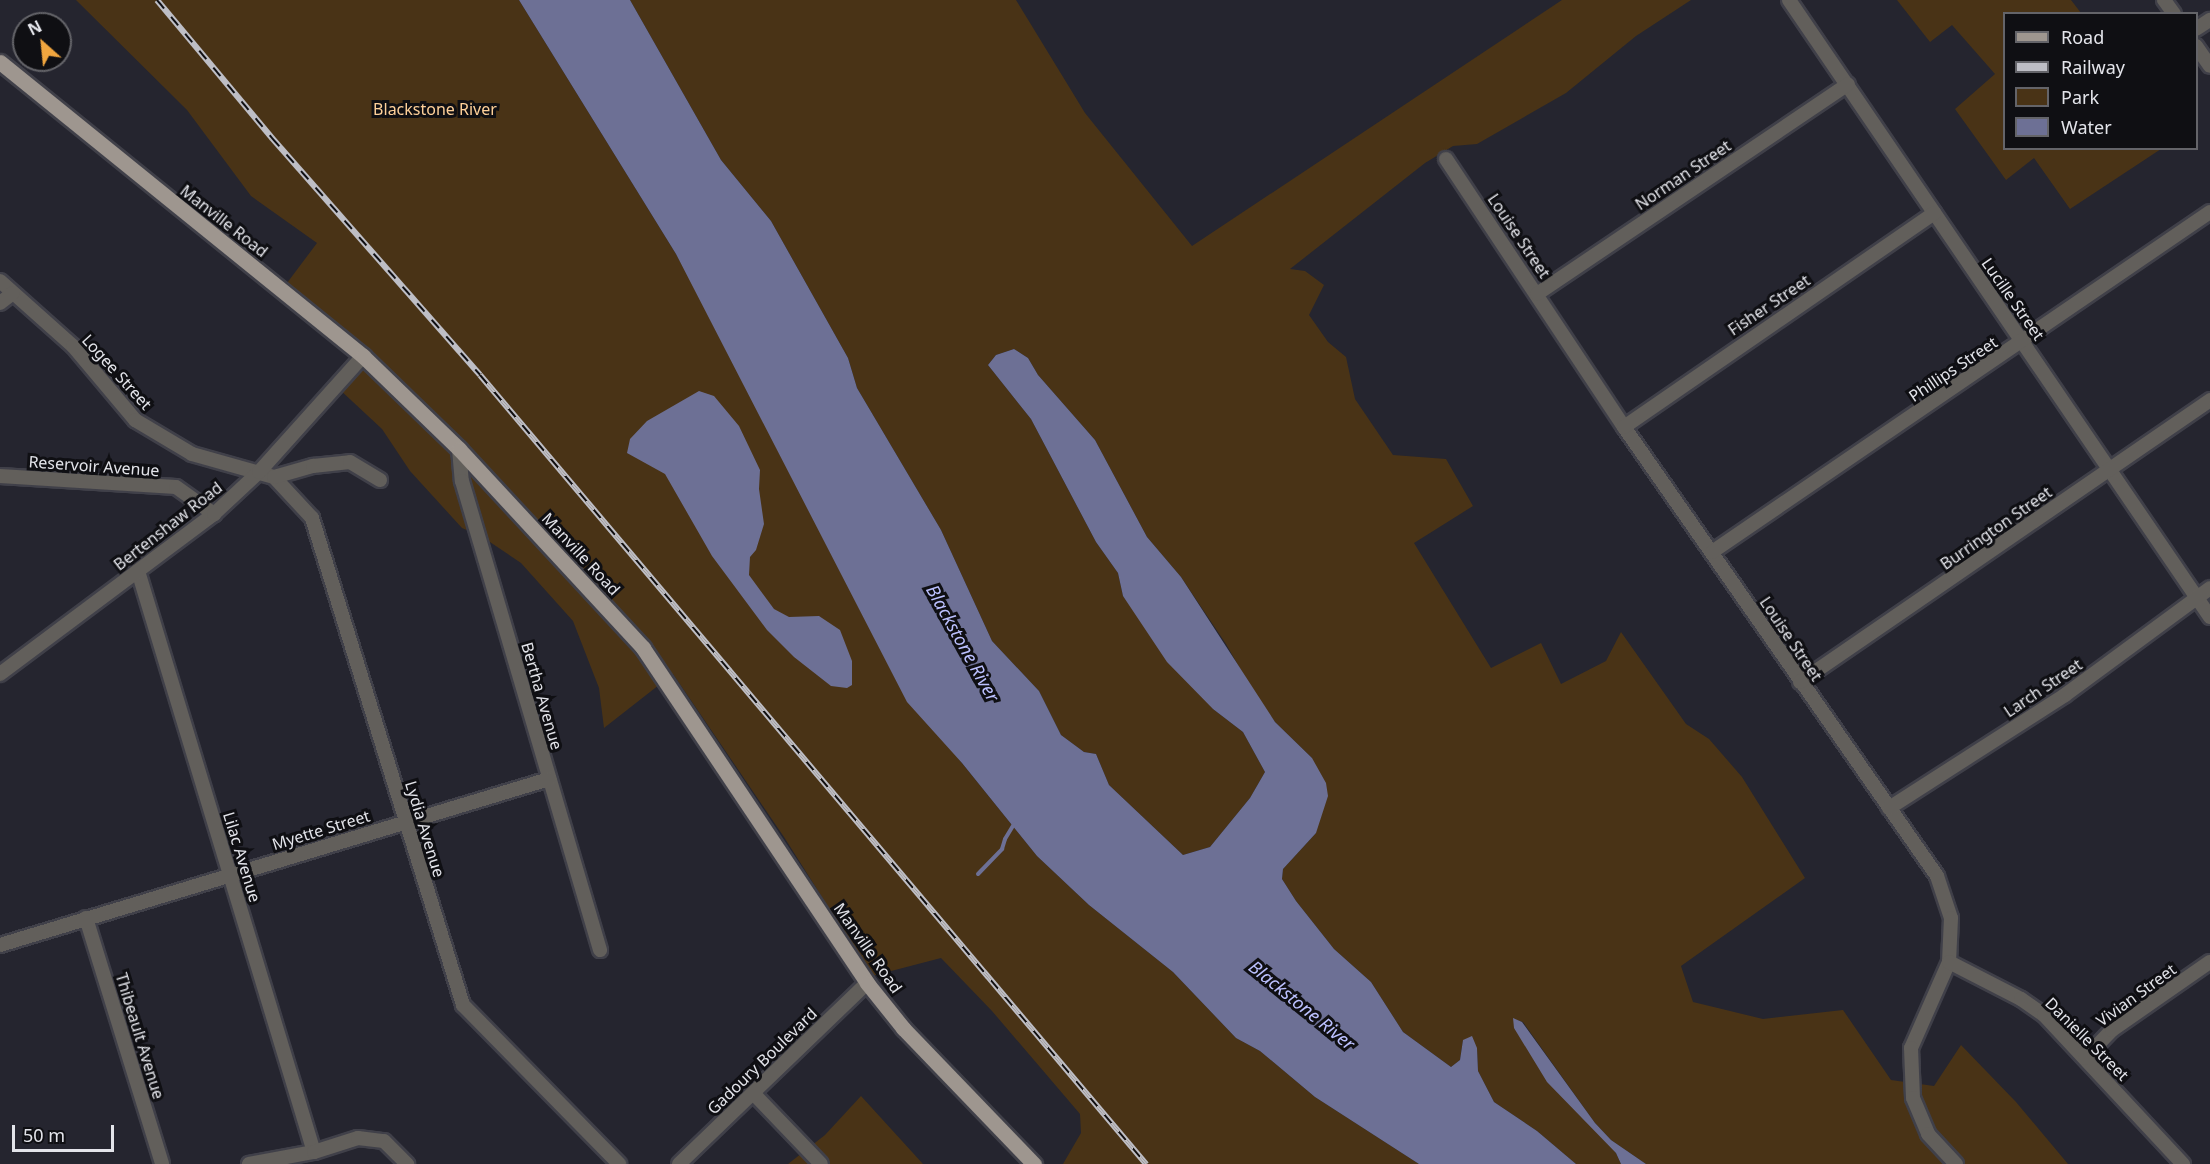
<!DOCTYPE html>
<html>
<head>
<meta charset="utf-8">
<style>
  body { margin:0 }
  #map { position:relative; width:2210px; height:1164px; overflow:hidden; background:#25252f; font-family:"Noto Sans",sans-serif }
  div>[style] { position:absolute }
  .green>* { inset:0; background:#493316 }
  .water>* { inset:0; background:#6d7095 }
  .stream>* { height:4px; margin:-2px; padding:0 2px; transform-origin:2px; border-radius:2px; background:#6d7095 }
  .roads { filter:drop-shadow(2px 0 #404049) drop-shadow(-2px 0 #404049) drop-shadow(0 2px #404049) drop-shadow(0 -2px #404049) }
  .minor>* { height:14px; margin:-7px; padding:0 7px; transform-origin:7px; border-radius:7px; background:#625f5b }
  .major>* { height:15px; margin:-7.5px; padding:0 7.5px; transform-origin:7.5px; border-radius:7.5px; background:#9e968f }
  .rail>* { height:6px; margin-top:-3px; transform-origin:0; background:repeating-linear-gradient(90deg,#0f0f13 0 11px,#bebec5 0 22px); box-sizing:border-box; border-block:2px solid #bebec5 }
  span { translate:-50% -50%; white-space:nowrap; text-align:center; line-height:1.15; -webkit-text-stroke:6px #0f0f13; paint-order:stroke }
  .park-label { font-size:16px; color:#fed099 }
  .street-label { font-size:16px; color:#e3e4ea }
  .water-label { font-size:18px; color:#bbc0fe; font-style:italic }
  .legend { position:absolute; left:2003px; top:12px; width:195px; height:138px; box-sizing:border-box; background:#0f0f13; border:2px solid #646469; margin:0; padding:8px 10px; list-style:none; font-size:18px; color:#e3e4ea }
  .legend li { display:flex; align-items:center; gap:12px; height:30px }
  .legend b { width:30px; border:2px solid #646469 }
  .north { position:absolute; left:12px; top:12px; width:60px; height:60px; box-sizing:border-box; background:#0f0f13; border:2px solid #646469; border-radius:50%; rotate:333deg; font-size:16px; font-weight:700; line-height:24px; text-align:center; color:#e3e4ea }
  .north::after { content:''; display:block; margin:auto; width:21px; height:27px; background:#f1a63f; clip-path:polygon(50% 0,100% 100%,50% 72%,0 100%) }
  .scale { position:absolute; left:12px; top:1125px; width:102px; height:27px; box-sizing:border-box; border:3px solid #e3e4ea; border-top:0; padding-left:8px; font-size:18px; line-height:21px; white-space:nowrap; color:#e3e4ea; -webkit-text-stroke:4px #0f0f13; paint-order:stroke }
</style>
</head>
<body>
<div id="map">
  <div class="green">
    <div style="clip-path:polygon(76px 0,519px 0,676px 254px,957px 757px,1037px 856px,1089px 905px,1173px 972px,1236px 1038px,1260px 1051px,1315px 1097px,1419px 1164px,1063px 1164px,1081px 1133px,1080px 1114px,992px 1011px,941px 958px,872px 976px,784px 837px,673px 674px,604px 728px,599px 688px,573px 621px,521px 563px,481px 536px,462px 528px,410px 471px,382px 429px,338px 388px,362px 360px,281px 291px,317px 243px,251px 196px,187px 110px)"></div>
    <div style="clip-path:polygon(630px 0,1016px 0,1085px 113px,1192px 246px,1562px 0,1691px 0,1636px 36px,1566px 93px,1477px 144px,1453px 146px,1425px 163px,1290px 269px,1305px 271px,1324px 285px,1309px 315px,1328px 342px,1346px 357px,1355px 399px,1393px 455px,1446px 459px,1473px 506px,1414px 543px,1491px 668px,1541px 643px,1561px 684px,1606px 661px,1621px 632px,1686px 724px,1709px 739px,1742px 777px,1805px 878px,1681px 966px,1693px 1002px,1763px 1019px,1843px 1010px,1891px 1080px,1934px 1086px,1961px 1045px,2016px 1102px,2068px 1164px,1646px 1164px,1611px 1140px,1595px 1123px,1523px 1022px,1513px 1019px,1616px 1153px,1621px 1164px,1576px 1164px,1537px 1131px,1494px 1102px,1478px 1071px,1477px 1048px,1463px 1040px,1460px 1060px,1451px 1067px,1403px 1032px,1371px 982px,1334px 949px,1296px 901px,1282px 879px,1283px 869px,1316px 833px,1312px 758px,1275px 722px,1254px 693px,1226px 644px,1181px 577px,1147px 537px,1095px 440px,1038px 375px,1028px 358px,1014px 349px,996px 355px,988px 365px,1031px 419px,1096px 542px,1118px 573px,1123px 596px,1213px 709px,1243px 732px,1265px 772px,1250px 798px,1210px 847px,1183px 855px,1109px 785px,1096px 754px,1084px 752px,1061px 735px,1039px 691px,992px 641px,941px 530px,857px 388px,848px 358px,771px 221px,721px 160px)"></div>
    <div style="clip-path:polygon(1897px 0,2071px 0,2081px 13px,2004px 14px,2004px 148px,2161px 149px,2070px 209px,2034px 158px,2006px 180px,1955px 109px,1995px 74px,1952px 25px,1930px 42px)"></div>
    <div style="clip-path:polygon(861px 1096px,923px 1164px,788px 1164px,825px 1135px)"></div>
  </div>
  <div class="water">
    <div style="clip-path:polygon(519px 0,630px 0,721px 160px,771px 221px,848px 358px,857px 388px,941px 530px,992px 641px,1039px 691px,1061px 735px,1084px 752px,1096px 754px,1109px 785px,1183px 855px,1210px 847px,1250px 798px,1265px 772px,1243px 732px,1213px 709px,1167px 662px,1123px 596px,1118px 573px,1096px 542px,1031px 419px,988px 365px,996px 355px,1014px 349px,1028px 358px,1038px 375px,1095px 440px,1147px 537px,1181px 577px,1275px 722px,1312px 758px,1326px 783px,1328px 796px,1316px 833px,1283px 869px,1282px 879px,1296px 901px,1334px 949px,1371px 982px,1403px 1032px,1451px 1067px,1460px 1060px,1463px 1040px,1472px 1036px,1477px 1048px,1478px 1071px,1494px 1102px,1537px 1131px,1576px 1164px,1419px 1164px,1315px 1097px,1260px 1051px,1236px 1038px,1173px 972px,1089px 905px,1037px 856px,962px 763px,907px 702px,676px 254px)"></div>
    <div style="clip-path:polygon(699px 391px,714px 396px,739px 426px,760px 470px,759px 489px,764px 524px,756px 550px,750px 557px,749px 575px,774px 609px,789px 617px,819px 616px,840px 630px,852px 661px,852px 685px,847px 688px,831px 686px,794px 657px,767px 630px,712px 556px,665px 474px,627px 453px,630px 439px,647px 421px)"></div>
    <div style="clip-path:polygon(1513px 1018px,1522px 1022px,1595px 1123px,1611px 1140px,1646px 1164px,1621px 1164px,1616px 1153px,1547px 1082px,1514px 1028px)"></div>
  </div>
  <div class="stream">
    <div style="left:978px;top:874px;width:35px;rotate:-46deg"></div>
    <div style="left:1002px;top:849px;width:10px;rotate:-73deg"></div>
    <div style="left:1005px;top:839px;width:17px;rotate:-59deg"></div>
  </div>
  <div class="roads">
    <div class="minor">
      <div style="left:1789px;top:0;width:747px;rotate:55.69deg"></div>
      <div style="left:2164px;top:0;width:17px;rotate:54deg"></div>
      <div style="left:2196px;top:29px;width:17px;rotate:-33deg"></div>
      <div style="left:2196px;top:46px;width:24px;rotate:55deg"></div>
      <div style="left:1446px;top:159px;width:322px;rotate:56.4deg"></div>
      <div style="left:1624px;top:427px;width:547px;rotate:55.12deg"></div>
      <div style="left:1937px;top:876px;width:44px;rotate:71.6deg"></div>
      <div style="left:1951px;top:918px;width:44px;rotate:92.6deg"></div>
      <div style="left:1949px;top:962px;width:94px;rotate:113.8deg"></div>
      <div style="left:1911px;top:1048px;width:50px;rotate:87.7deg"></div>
      <div style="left:1913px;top:1098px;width:39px;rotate:67deg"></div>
      <div style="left:1928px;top:1134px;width:41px;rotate:47deg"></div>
      <div style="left:0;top:281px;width:98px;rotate:41.7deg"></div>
      <div style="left:73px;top:346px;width:97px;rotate:50deg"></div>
      <div style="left:135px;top:420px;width:66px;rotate:30.8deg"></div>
      <div style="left:192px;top:454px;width:85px;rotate:15.7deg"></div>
      <div style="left:274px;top:477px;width:56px;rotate:47.2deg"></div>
      <div style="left:312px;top:518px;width:510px;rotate:72.77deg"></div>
      <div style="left:463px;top:1005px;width:223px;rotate:45.5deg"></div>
      <div style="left:1537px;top:294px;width:375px;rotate:-34deg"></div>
      <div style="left:0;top:303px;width:16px;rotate:-38deg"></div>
      <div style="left:1624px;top:427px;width:377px;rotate:-34.6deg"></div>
      <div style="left:459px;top:449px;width:32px;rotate:85deg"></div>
      <div style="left:462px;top:481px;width:489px;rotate:73.6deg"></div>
      <div style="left:0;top:476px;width:176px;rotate:3.6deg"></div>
      <div style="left:176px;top:487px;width:47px;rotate:35.4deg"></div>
      <div style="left:274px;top:477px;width:41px;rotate:-15.8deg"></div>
      <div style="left:313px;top:466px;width:37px;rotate:-6deg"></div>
      <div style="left:350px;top:462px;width:35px;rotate:31deg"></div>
      <div style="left:1712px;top:552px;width:603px;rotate:-34.32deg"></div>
      <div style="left:138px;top:571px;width:607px;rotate:73.15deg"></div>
      <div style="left:0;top:674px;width:267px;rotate:-36.8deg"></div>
      <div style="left:214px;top:514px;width:62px;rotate:-43deg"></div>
      <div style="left:259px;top:472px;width:156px;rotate:-48.1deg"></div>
      <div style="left:1800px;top:682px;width:498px;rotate:-34.5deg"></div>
      <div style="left:1889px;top:808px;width:209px;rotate:-32.7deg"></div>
      <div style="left:2065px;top:695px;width:180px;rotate:-36.4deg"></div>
      <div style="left:86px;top:918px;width:257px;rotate:72.8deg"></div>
      <div style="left:0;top:945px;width:574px;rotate:-16.82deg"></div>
      <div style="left:1949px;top:962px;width:81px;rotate:27.2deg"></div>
      <div style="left:2021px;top:999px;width:28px;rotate:35deg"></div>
      <div style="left:2044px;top:1015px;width:204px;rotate:47deg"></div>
      <div style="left:2085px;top:1058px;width:39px;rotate:-46deg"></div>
      <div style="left:2112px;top:1030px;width:119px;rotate:-34.8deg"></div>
      <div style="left:753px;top:1093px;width:98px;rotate:46.2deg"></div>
      <div style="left:249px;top:1164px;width:66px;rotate:-10.5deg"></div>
      <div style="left:314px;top:1152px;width:46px;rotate:-17.7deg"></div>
      <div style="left:358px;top:1138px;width:26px;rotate:7deg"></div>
      <div style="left:384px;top:1141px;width:33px;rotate:45deg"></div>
      <div style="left:679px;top:1164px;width:261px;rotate:-43.9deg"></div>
    </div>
    <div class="major">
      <div style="left:0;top:62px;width:467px;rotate:39deg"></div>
      <div style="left:363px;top:356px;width:134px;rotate:44.1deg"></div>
      <div style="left:459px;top:449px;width:271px;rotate:47.2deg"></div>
      <div style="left:643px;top:648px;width:403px;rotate:56.2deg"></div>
      <div style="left:867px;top:983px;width:58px;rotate:51.3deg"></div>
      <div style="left:903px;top:1028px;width:189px;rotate:46.1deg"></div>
    </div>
  </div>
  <div class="rail">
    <div style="left:157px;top:0;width:180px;rotate:50.2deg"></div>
    <div style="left:272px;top:138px;width:315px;rotate:48.7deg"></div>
    <div style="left:480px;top:375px;width:1033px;rotate:49.83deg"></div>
  </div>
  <div class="park-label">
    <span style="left:435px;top:109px">Blackstone River</span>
  </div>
  <div class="street-label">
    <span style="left:1683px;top:175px;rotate:-34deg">Norman Street</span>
    <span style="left:224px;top:221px;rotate:38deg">Manville Road</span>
    <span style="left:1519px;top:236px;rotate:56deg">Louise Street</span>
    <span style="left:2013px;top:299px;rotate:55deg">Lucille Street</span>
    <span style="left:1769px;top:305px;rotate:-34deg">Fisher Street</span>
    <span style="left:1953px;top:369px;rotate:-34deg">Phillips Street</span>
    <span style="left:117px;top:372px;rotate:48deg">Logee Street</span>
    <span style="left:94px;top:466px;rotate:4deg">Reservoir Avenue</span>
    <span style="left:168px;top:526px;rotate:-38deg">Bertenshaw Road</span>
    <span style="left:1996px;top:528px;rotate:-35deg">Burrington Street</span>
    <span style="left:581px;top:554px;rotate:47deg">Manville Road</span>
    <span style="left:1791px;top:639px;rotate:56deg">Louise Street</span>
    <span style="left:2043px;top:688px;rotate:-34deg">Larch Street</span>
    <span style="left:542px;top:696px;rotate:74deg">Bertha Avenue</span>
    <span style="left:425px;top:829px;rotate:73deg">Lydia Avenue</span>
    <span style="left:321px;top:830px;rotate:-17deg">Myette Street</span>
    <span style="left:242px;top:857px;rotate:73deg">Lilac Avenue</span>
    <span style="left:868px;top:948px;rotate:55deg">Manville Road</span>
    <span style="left:2136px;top:995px;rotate:-36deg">Vivian Street</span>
    <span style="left:140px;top:1036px;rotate:73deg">Thibeault Avenue</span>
    <span style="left:2087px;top:1039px;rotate:45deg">Danielle Street</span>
    <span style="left:762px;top:1061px;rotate:-44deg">Gadoury Boulevard</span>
  </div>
  <div class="water-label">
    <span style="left:963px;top:643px;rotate:61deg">Blackstone River</span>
    <span style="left:1302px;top:1005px;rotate:39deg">Blackstone River</span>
  </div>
  <ul class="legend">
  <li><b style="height:8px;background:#9e968f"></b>Road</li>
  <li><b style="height:8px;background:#bebec5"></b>Railway</li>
  <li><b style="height:16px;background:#493316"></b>Park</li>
  <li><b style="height:16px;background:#6d7095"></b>Water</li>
  </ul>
  <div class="north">N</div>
  <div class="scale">50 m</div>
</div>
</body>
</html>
